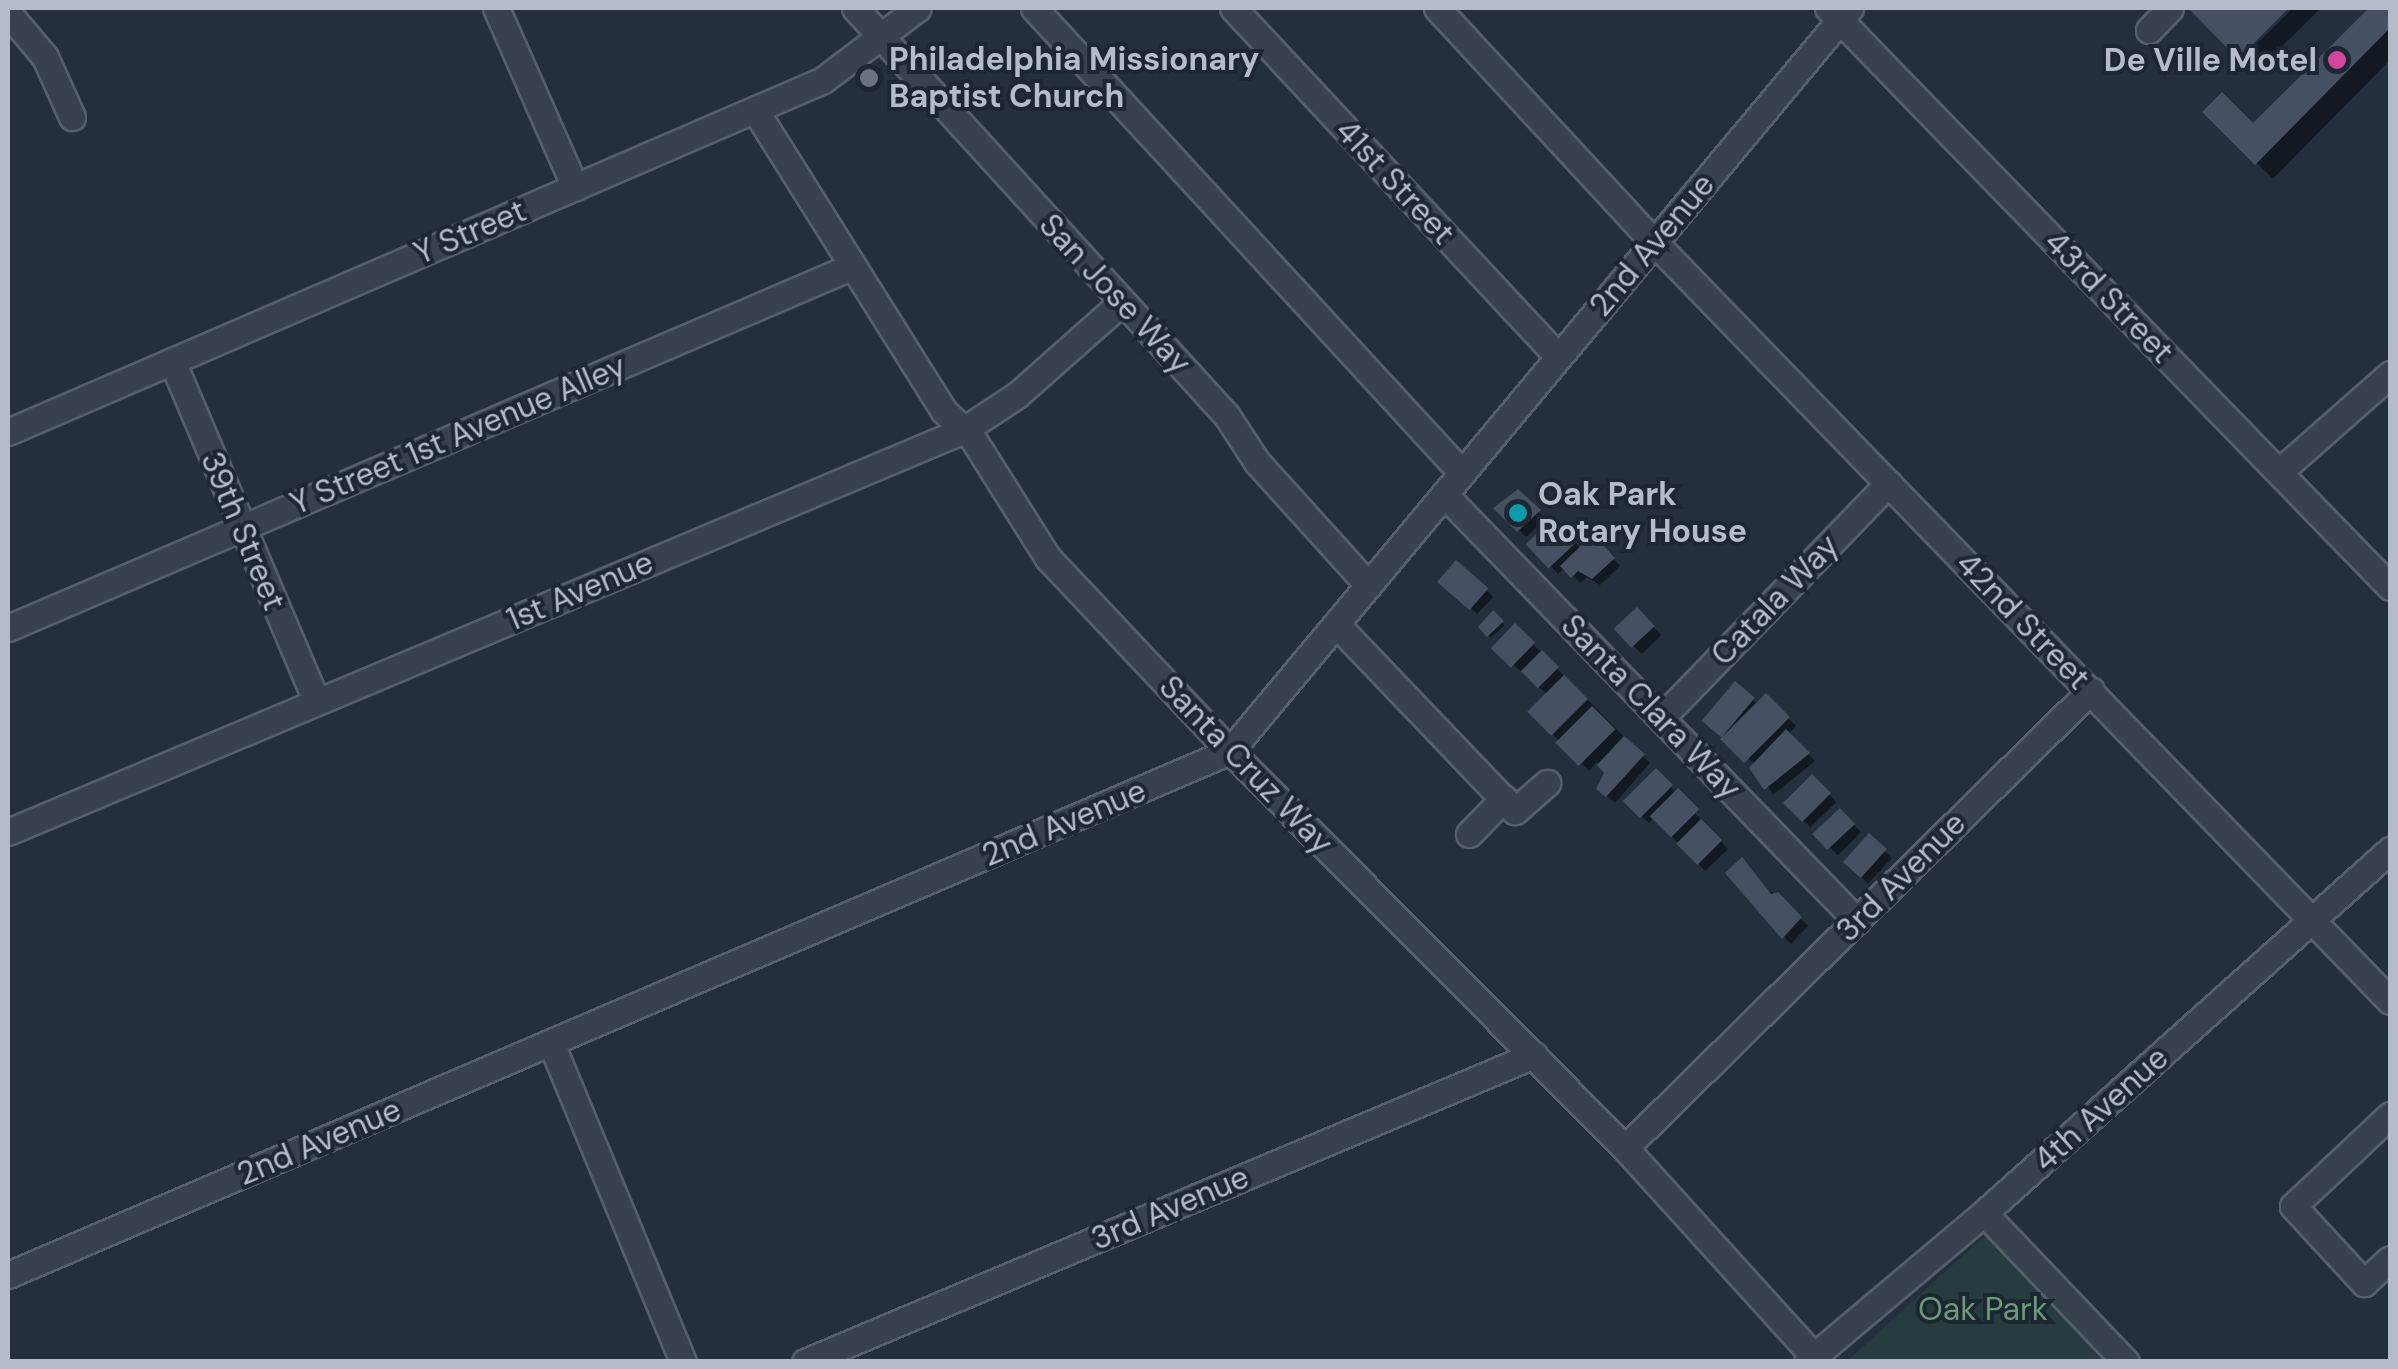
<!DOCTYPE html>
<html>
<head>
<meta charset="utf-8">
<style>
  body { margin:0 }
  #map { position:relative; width:2398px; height:1369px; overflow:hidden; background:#242f3e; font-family:"DM Sans",sans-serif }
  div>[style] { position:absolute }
  .green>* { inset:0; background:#263c3f }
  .shadow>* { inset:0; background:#0007; transform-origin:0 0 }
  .building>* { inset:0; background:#455162; transform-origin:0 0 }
  .roads { filter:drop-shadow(2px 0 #565f6c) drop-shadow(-2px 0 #565f6c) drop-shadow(0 2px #565f6c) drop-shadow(0 -2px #565f6c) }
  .minor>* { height:25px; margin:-12.5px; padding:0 12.5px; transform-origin:12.5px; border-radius:12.5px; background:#38414e }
  .dots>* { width:28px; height:28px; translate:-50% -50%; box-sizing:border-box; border:5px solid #1d2633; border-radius:50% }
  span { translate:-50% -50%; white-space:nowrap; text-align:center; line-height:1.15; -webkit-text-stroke:8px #1d2633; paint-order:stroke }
  .poi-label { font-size:32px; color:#b4bcc9; font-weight:700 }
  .left { translate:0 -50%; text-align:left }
  .right { translate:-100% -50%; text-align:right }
  .street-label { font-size:32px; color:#b4bcc9 }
  .park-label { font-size:32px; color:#6b9a76 }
  .frame { position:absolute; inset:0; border:10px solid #b4bcc9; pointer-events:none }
</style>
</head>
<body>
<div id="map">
  <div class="green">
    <div style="clip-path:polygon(1987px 1237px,2110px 1362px,1846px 1362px,1980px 1240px)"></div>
  </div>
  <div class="shadow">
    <div style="clip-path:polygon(2293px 8px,2321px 8px,2255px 73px,2241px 59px)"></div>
    <div style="clip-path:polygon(2373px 8px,2390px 8px,2390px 60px,2273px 179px,2205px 112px,2253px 126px)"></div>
    <div style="clip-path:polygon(1518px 492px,1546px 519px,1526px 537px,1497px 508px)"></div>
    <div style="clip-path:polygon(1555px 521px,1581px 549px,1593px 538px,1620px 566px,1600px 585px,1587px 577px,1580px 583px,1565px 567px,1558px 574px,1531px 545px)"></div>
    <div style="clip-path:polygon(1448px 589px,1486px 590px,1493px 597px,1477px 614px)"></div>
    <div style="left:1637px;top:611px;width:34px;height:27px;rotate:45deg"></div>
    <div style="clip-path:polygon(1493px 614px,1505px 625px,1491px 638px,1481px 627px)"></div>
    <div style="clip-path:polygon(1515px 626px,1650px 763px,1615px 803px,1599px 789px,1607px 772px,1597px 762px,1589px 771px,1532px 713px,1548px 695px,1493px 647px)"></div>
    <div style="clip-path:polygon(1735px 684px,1758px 705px,1766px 697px,1796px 726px,1788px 734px,1815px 761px,1773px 795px,1756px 765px,1708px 724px)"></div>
    <div style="clip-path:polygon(1656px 771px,1728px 849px,1705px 871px,1654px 818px,1649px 823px,1625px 800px)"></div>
    <div style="left:1812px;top:777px;width:35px;height:36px;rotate:46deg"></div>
    <div style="left:1840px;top:811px;width:30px;height:33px;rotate:45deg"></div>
    <div style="left:1869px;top:836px;width:32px;height:35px;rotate:44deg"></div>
    <div style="clip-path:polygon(1728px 873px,1778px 895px,1808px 926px,1791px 944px)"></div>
  </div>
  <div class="building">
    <div style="clip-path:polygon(2188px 8px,2289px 8px,2238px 59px)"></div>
    <div style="clip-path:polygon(2369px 8px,2390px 8px,2390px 28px,2255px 165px,2202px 112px,2222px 92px,2253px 123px)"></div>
    <div style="clip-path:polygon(1518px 489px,1541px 510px,1517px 532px,1493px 508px)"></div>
    <div style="left:1555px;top:517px;width:33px;height:40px;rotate:47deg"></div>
    <div style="clip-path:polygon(1593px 534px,1615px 558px,1592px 579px,1578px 571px,1571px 578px,1560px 566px)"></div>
    <div style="left:1456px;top:560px;width:43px;height:29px;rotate:41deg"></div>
    <div style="left:1637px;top:607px;width:26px;height:32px;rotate:47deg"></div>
    <div style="clip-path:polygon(1493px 610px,1504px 621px,1487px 637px,1478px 627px)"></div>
    <div style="left:1515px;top:623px;width:28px;height:35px;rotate:44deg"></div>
    <div style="left:1542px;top:650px;width:24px;height:30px;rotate:45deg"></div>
    <div style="left:1564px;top:675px;width:34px;height:52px;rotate:45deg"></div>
    <div style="left:1735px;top:681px;width:26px;height:52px;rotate:40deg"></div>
    <div style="left:1766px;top:693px;width:34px;height:65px;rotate:45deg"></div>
    <div style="left:1592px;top:706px;width:33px;height:52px;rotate:45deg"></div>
    <div style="clip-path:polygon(1786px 729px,1810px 753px,1764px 790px,1749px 768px)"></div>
    <div style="clip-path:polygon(1624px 736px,1645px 754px,1606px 797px,1596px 789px,1604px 773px,1597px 765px)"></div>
    <div style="left:1656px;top:768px;width:24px;height:47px;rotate:45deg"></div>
    <div style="left:1812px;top:774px;width:27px;height:41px;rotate:45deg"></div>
    <div style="left:1678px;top:788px;width:30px;height:40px;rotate:45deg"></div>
    <div style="left:1840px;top:808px;width:22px;height:38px;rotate:47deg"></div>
    <div style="left:1701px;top:819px;width:30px;height:35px;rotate:45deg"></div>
    <div style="left:1869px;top:833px;width:24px;height:39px;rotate:42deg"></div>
    <div style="clip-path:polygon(1742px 857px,1771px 894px,1778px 892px,1802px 917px,1782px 939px,1725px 873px)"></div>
  </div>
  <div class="roads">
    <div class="minor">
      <div style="left:496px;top:8px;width:196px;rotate:66.2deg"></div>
      <div style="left:855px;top:8px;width:552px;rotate:47.64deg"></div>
      <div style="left:1227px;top:416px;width:55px;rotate:56.9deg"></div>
      <div style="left:1257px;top:462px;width:166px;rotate:47.9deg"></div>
      <div style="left:1034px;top:8px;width:632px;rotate:47.37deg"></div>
      <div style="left:1233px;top:8px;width:477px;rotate:47deg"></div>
      <div style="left:1437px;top:8px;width:319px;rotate:47.2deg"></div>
      <div style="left:1654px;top:242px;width:1057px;rotate:45.88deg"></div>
      <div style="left:1828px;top:8px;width:807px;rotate:45.85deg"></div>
      <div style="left:8px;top:13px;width:57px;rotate:49.9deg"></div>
      <div style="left:45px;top:57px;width:66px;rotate:65.8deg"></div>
      <div style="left:2149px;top:30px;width:30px;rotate:-46deg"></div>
      <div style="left:755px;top:110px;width:355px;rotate:57.9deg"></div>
      <div style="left:944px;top:411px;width:40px;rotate:44deg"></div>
      <div style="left:973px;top:439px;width:141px;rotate:57.8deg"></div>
      <div style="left:1048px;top:558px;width:265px;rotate:46.7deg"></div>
      <div style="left:1230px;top:751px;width:560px;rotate:45.14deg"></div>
      <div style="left:1625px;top:1148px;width:289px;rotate:47.8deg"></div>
      <div style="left:172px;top:361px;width:368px;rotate:67deg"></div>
      <div style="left:8px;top:432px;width:888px;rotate:-23.36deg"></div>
      <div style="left:823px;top:80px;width:119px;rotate:-37.2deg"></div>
      <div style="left:2279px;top:472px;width:148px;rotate:-41.4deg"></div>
      <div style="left:1444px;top:494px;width:594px;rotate:45.95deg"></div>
      <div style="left:1336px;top:624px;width:259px;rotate:46.3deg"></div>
      <div style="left:1515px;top:811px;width:43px;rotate:-41.2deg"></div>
      <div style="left:8px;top:628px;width:919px;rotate:-23.19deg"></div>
      <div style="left:1661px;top:718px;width:327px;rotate:-45.9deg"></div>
      <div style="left:8px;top:832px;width:1037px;rotate:-22.81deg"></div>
      <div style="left:964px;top:430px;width:64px;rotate:-33.4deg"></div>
      <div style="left:1017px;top:395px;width:140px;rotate:-41.5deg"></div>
      <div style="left:1469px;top:834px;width:50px;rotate:-45.8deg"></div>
      <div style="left:551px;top:1043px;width:345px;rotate:67.5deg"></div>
      <div style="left:2390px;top:1115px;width:133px;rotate:136.8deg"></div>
      <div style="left:2293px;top:1206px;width:105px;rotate:47.3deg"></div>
      <div style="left:2364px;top:1283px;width:35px;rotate:-43deg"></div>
      <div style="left:1625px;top:1148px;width:653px;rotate:-44.5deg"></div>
      <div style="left:1984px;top:1213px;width:206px;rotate:46.4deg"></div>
      <div style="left:8px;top:1275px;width:1330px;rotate:-23.21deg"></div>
      <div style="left:1230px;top:751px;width:968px;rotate:-50.16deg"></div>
      <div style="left:805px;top:1362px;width:791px;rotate:-22.84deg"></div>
      <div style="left:1807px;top:1362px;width:231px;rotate:-40.1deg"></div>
      <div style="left:1984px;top:1213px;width:545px;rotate:-41.8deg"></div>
    </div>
  </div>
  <div class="dots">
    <div style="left:2337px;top:60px;background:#d1479c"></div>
    <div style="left:869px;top:78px;background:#6b7280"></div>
    <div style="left:1518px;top:513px;background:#0f9aa8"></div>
  </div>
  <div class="poi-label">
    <span class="left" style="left:889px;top:78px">Philadelphia Missionary<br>Baptist Church</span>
    <span class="right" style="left:2317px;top:60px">De Ville Motel</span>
    <span class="left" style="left:1538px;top:513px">Oak Park<br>Rotary House</span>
  </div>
  <div class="street-label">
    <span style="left:1395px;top:182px;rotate:47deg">41st Street</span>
    <span style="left:470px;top:232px;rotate:-23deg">Y Street</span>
    <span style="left:1652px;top:245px;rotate:-50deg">2nd Avenue</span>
    <span style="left:1115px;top:294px;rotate:47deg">San Jose Way</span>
    <span style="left:2109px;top:297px;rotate:46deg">43rd Street</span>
    <span style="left:458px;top:435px;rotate:-23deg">Y Street 1st Avenue Alley</span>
    <span style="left:243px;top:531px;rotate:67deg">39th Street</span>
    <span style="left:580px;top:591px;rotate:-23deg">1st Avenue</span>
    <span style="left:1775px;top:600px;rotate:-46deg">Catala Way</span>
    <span style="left:2023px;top:621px;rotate:46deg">42nd Street</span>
    <span style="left:1651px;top:707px;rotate:46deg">Santa Clara Way</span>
    <span style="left:1246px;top:765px;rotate:46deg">Santa Cruz Way</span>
    <span style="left:1064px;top:823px;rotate:-23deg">2nd Avenue</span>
    <span style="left:1901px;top:877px;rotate:-45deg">3rd Avenue</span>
    <span style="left:2101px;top:1109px;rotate:-42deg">4th Avenue</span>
    <span style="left:319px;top:1142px;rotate:-23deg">2nd Avenue</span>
    <span style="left:1170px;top:1208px;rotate:-23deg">3rd Avenue</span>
  </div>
  <div class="park-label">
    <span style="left:1983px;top:1309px">Oak Park</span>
  </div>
  <div class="frame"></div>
</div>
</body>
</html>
